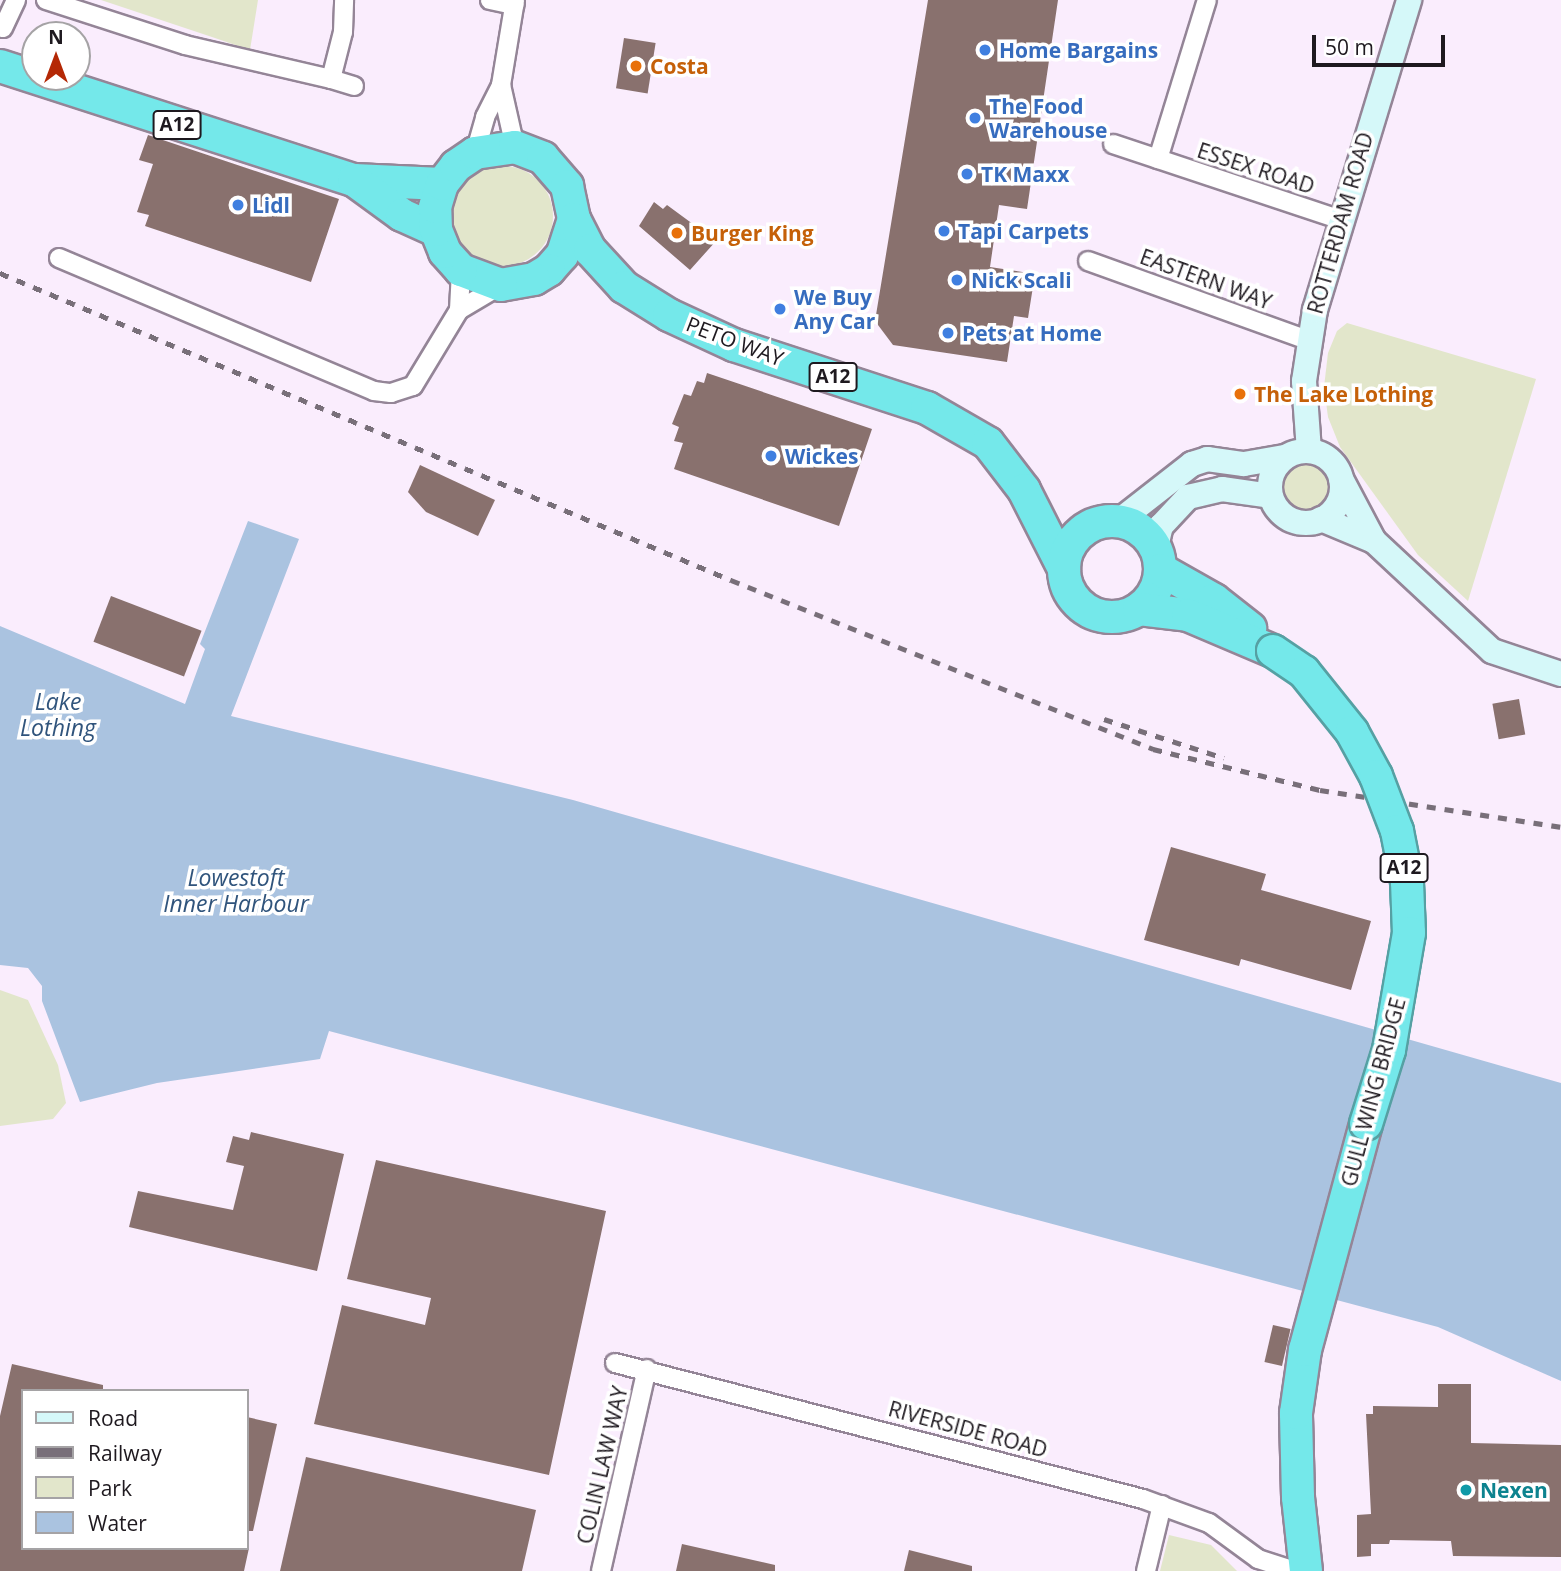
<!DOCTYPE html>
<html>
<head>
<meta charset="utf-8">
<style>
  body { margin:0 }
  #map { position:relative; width:1561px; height:1571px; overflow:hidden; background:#faedfd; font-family:"Open Sans",sans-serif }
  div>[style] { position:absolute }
  .green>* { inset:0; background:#e2e6cb }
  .round { border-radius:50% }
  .water>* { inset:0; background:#aac3e0 }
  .building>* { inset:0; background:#89716e; transform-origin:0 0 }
  .roads { filter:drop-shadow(2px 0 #948597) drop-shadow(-2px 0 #948597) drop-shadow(0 2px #948597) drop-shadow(0 -2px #948597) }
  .street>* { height:18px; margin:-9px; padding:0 9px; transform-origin:9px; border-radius:9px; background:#fff }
  .secondary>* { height:24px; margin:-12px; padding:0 12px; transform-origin:12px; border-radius:12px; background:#d5f8f9 }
  .secondary>.ring { margin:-12px; padding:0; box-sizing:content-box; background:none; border:24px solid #d5f8f9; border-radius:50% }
  .highway>* { height:32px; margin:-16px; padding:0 16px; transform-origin:16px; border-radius:16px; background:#74e8ea }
  .highway>.ring { margin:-16px; padding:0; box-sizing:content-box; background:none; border:32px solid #74e8ea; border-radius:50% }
  .rail>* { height:5px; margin-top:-2.5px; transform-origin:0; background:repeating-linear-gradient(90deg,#786f79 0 9px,transparent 0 18px) }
  .bridges { filter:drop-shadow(2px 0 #56a0a3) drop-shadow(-2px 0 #56a0a3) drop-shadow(0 2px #56a0a3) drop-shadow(0 -2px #56a0a3) }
  .highway-bridge>* { height:32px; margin:-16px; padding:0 16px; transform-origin:16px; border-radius:16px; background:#74e8ea }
  .dots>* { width:19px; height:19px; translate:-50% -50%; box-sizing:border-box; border:4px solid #fff; border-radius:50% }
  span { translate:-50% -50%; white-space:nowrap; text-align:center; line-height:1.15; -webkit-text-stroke:7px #fff; paint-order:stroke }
  .shield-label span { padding:2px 5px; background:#fff; border:2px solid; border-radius:5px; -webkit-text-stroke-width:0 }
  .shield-label { font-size:19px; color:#1e191f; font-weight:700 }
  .shop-label { font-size:21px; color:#366cbe; font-weight:700 }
  .left { translate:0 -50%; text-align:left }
  .food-label { font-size:21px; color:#c56008; font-weight:700 }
  .street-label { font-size:21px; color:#1e191f }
  .culture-label { font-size:21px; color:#0d838f; font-weight:700 }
  .water-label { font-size:23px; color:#30547c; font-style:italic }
  .legend { position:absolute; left:21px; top:1389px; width:228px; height:161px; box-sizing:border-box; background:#fff; border:2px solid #a5a3a5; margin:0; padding:9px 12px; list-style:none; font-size:21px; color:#1e191f }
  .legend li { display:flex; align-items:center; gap:14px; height:35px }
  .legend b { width:35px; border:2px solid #a5a3a5 }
  .north { position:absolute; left:21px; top:21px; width:70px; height:70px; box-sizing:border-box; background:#fff; border:2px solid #a5a3a5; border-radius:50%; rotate:0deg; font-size:19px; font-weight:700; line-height:28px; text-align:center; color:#1e191f }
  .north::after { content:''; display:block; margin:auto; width:24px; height:32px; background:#b42805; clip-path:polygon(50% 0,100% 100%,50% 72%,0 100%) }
  .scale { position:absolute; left:1312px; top:35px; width:133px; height:32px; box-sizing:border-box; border:4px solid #1e191f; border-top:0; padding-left:9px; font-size:21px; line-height:24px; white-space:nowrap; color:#1e191f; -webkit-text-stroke:5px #fff; paint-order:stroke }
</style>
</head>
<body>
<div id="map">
  <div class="green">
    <div style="clip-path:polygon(101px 0,258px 0,250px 50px,212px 37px)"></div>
    <div class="round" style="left:453px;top:166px;width:100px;height:100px"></div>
    <div style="clip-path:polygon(1347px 323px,1536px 379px,1468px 601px,1418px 555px,1340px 447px,1328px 417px,1324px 387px,1328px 353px,1337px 331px)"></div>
    <div class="round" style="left:1283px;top:464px;width:46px;height:46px"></div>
    <div style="clip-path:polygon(0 990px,28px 1000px,58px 1065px,66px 1103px,53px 1119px,0 1126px)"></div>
    <div style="clip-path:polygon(1169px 1535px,1211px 1545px,1237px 1571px,1160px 1571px)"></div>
  </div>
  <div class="water">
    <div style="clip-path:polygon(248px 521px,299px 539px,231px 716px,573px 800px,1561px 1083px,1561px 1381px,1438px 1327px,329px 1031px,320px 1059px,157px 1083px,80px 1102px,42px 1001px,42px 986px,28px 968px,0 965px,0 626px,185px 704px,205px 649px,200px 644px)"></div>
  </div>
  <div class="building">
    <div style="clip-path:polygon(928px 0,1058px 0,1027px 209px,999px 205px,990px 267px,1035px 274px,1028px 318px,1014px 316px,1007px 362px,893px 345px,875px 321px)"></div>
    <div style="left:624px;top:38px;width:32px;height:51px;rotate:9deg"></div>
    <div style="clip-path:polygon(148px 135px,339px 199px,311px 282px,145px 226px,149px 215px,137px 212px,153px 164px,139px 160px)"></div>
    <div style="clip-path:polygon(654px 202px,663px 209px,667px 205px,716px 241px,690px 270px,639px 226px)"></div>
    <div style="clip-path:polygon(707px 373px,872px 429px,839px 526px,674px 469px,683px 443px,674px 441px,679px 427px,672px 424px,684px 394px,691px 396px,697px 381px,704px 383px)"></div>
    <div style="clip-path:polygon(420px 465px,495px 500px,478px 536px,426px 512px,408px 492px)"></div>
    <div style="left:111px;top:596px;width:97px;height:49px;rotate:21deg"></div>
    <div style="left:1519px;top:699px;width:36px;height:27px;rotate:80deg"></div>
    <div style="clip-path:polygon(1171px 847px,1266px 874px,1261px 890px,1371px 921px,1351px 990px,1241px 959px,1239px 966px,1144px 940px)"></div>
    <div style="clip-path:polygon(251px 1132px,344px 1154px,317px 1271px,129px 1227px,138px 1191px,233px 1210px,244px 1166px,226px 1162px,233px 1136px,249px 1140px)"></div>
    <div style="clip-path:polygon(376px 1160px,606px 1211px,549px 1475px,314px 1424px,342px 1305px,425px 1325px,431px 1298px,347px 1279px)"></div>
    <div style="left:1273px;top:1325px;width:18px;height:38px;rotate:13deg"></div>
    <div style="clip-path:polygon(12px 1364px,103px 1385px,103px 1391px,23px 1391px,23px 1548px,249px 1548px,244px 1571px,0 1571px,0 1416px)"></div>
    <div style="clip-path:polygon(1438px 1384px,1471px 1384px,1471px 1443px,1561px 1445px,1561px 1557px,1453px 1556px,1451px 1541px,1390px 1540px,1389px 1544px,1371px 1544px,1371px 1556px,1357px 1557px,1357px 1515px,1371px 1514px,1366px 1414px,1373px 1414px,1373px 1406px,1438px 1407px)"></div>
    <div style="clip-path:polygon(247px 1417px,277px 1424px,253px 1531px,247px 1531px)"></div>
    <div style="clip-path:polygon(306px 1457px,536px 1510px,522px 1571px,280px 1571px)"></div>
    <div style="clip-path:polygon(682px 1544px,775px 1565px,775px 1571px,676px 1571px)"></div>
    <div style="clip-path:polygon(909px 1550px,972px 1566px,972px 1571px,904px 1571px)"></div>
  </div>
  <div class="roads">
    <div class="street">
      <div style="left:46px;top:0;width:146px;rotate:17.9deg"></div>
      <div style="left:185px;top:45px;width:150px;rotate:13.1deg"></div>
      <div style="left:331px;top:79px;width:49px;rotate:-75.7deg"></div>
      <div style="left:343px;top:32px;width:32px;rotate:-88deg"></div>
      <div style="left:490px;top:0;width:25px;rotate:12deg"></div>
      <div style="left:3px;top:28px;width:31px;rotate:-65deg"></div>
      <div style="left:331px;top:79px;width:24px;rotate:17deg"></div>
      <div style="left:501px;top:85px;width:64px;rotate:77.3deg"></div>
      <div style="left:1113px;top:144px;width:238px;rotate:18.4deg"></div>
      <div style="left:475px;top:153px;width:37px;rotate:-74deg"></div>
      <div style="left:485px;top:117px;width:36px;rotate:-63deg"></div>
      <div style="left:501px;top:85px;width:86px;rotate:-80.6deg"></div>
      <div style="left:1158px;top:159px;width:166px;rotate:-72.9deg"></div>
      <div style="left:59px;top:258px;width:342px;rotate:22.9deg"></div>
      <div style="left:374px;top:391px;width:17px;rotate:7deg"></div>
      <div style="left:391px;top:393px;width:23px;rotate:-18deg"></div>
      <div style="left:413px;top:386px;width:89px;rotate:-58.8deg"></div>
      <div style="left:459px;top:310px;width:40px;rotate:-87.1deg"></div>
      <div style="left:1088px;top:261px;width:234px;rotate:19.8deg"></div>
      <div style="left:459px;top:310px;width:49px;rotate:-30.8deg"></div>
      <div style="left:615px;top:1363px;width:545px;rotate:14.44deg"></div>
      <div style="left:1143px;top:1499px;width:70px;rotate:20deg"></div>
      <div style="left:1209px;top:1523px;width:61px;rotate:36.3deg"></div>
      <div style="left:1258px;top:1559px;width:40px;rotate:18deg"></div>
      <div style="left:601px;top:1571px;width:207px;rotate:-77.2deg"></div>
      <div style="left:1146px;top:1571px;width:68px;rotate:-76.4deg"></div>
    </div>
    <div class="secondary">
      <div style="left:1309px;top:451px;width:70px;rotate:-94.1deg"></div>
      <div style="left:1304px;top:381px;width:72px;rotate:-81.2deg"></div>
      <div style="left:1315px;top:310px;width:324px;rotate:-73.1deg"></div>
      <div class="ring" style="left:1270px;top:451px;width:48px;height:48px"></div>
      <div style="left:1341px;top:479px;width:70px;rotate:62deg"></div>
      <div style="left:1321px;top:519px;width:57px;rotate:22.5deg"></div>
      <div style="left:1374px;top:541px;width:161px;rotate:43deg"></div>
      <div style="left:1492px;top:651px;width:73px;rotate:18.4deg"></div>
      <div style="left:1119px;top:521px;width:93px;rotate:-38deg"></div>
      <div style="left:1192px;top:464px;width:16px;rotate:-18deg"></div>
      <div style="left:1207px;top:459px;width:37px;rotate:8deg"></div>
      <div style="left:1244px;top:464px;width:42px;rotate:-9.7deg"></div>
      <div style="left:1156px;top:547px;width:22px;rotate:-77deg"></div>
      <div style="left:1161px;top:526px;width:40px;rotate:-47deg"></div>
      <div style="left:1188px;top:497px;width:35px;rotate:-13deg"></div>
      <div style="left:1222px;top:489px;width:49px;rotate:8.1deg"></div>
    </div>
    <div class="highway">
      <div style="left:0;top:66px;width:372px;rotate:17.9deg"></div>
      <div style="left:354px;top:180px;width:88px;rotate:2.6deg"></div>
      <div style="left:354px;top:180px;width:59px;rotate:36.1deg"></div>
      <div style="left:402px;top:215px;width:37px;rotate:24deg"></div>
      <div style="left:574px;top:219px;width:38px;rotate:108deg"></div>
      <div style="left:562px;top:255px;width:20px;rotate:131deg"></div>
      <div style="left:549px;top:270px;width:17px;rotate:149deg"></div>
      <div style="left:534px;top:279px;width:34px;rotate:170deg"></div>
      <div style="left:501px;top:285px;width:43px;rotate:-159.4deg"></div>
      <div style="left:461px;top:270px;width:24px;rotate:-132deg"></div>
      <div style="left:445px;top:252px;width:24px;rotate:-112deg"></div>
      <div style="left:436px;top:230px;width:23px;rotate:-92deg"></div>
      <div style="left:435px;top:207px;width:24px;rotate:-73deg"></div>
      <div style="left:442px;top:184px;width:23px;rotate:-52deg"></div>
      <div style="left:456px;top:166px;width:23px;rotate:-34deg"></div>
      <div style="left:475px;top:153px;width:40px;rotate:-8.5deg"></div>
      <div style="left:515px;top:147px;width:30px;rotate:21deg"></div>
      <div style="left:543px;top:158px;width:37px;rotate:49deg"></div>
      <div style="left:567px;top:186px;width:34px;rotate:78deg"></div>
      <div style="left:574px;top:219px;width:35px;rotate:63deg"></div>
      <div style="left:590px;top:250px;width:50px;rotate:47.4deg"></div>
      <div style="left:624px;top:287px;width:53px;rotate:31.9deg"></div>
      <div style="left:669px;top:315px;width:72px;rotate:24.8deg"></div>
      <div style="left:734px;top:345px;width:203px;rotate:18.1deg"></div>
      <div style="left:927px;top:408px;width:70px;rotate:29.8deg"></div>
      <div style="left:988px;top:443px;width:59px;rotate:52.5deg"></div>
      <div style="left:1024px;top:490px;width:89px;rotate:63.1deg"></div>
      <div class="ring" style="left:1064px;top:521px;width:64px;height:64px"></div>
      <div style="left:1161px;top:570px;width:61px;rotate:29.5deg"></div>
      <div style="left:1214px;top:600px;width:46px;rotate:37.9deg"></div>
      <div style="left:1139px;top:609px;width:49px;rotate:7deg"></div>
      <div style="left:1188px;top:615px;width:92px;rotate:23deg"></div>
      <div style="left:1306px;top:1571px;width:74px;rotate:-96.2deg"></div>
      <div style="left:1298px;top:1497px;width:84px;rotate:-91.4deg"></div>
      <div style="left:1296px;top:1413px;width:64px;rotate:-81.9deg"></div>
      <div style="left:1305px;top:1350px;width:234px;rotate:-74.9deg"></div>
    </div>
  </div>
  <div class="rail">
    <div style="left:0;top:273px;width:793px;rotate:22.78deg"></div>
    <div style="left:731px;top:580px;width:455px;rotate:21.8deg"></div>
    <div style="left:1153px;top:749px;width:172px;rotate:13.8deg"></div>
    <div style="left:1320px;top:790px;width:244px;rotate:8.7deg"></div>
    <div style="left:1104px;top:719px;width:126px;rotate:18deg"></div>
  </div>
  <div class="bridges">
    <div class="highway-bridge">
      <div style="left:1273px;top:651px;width:37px;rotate:34deg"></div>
      <div style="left:1304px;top:672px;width:77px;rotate:51.3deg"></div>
      <div style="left:1352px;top:732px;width:50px;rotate:61.4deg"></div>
      <div style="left:1376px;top:776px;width:59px;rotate:69.1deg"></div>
      <div style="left:1397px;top:831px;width:52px;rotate:78.9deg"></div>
      <div style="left:1407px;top:882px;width:51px;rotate:87.8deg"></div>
      <div style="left:1409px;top:933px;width:119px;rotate:99.7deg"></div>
      <div style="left:1389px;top:1050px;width:77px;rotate:107.3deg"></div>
    </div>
  </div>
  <div class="dots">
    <div style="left:985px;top:50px;background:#3f7fe0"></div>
    <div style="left:636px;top:66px;background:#e8710a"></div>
    <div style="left:975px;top:118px;background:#3f7fe0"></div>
    <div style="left:967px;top:174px;background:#3f7fe0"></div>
    <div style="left:238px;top:205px;background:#3f7fe0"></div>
    <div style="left:944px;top:231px;background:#3f7fe0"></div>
    <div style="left:677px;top:233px;background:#e8710a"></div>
    <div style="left:957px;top:280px;background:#3f7fe0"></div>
    <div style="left:780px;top:309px;background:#3f7fe0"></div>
    <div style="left:948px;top:333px;background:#3f7fe0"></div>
    <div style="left:1240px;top:394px;background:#e8710a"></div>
    <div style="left:771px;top:456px;background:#3f7fe0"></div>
    <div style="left:1466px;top:1490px;background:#0f9aa8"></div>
  </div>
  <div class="shield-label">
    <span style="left:177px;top:125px">A12</span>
    <span style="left:833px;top:377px">A12</span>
    <span style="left:1404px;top:868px">A12</span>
  </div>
  <div class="shop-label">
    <span class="left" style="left:999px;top:50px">Home Bargains</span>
    <span class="left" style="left:989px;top:118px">The Food<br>Warehouse</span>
    <span class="left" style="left:981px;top:174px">TK Maxx</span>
    <span class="left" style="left:252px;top:205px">Lidl</span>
    <span class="left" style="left:958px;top:231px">Tapi Carpets</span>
    <span class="left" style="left:971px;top:280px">Nick Scali</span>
    <span class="left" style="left:794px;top:309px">We Buy<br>Any Car</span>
    <span class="left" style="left:962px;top:333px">Pets at Home</span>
    <span class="left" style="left:785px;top:456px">Wickes</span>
  </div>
  <div class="food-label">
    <span class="left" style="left:650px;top:66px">Costa</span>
    <span class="left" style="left:691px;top:233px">Burger King</span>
    <span class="left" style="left:1254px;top:394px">The Lake Lothing</span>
  </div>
  <div class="street-label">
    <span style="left:1256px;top:168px;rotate:18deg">ESSEX ROAD</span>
    <span style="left:1340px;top:223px;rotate:-74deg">ROTTERDAM ROAD</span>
    <span style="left:1206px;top:279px;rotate:20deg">EASTERN WAY</span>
    <span style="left:735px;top:341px;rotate:21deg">PETO WAY</span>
    <span style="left:1373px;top:1092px;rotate:-75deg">GULL WING BRIDGE</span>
    <span style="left:968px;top:1429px;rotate:15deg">RIVERSIDE ROAD</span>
    <span style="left:602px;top:1465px;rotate:-77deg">COLIN LAW WAY</span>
  </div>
  <div class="culture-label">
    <span class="left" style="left:1480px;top:1490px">Nexen</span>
  </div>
  <div class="water-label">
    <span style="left:58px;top:714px">Lake<br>Lothing</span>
    <span style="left:236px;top:890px">Lowestoft<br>Inner Harbour</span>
  </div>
  <ul class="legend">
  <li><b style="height:9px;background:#d5f8f9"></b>Road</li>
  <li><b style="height:9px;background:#786f79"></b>Railway</li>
  <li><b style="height:19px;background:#e2e6cb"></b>Park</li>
  <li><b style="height:19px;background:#aac3e0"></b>Water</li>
  </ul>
  <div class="north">N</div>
  <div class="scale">50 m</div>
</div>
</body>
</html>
